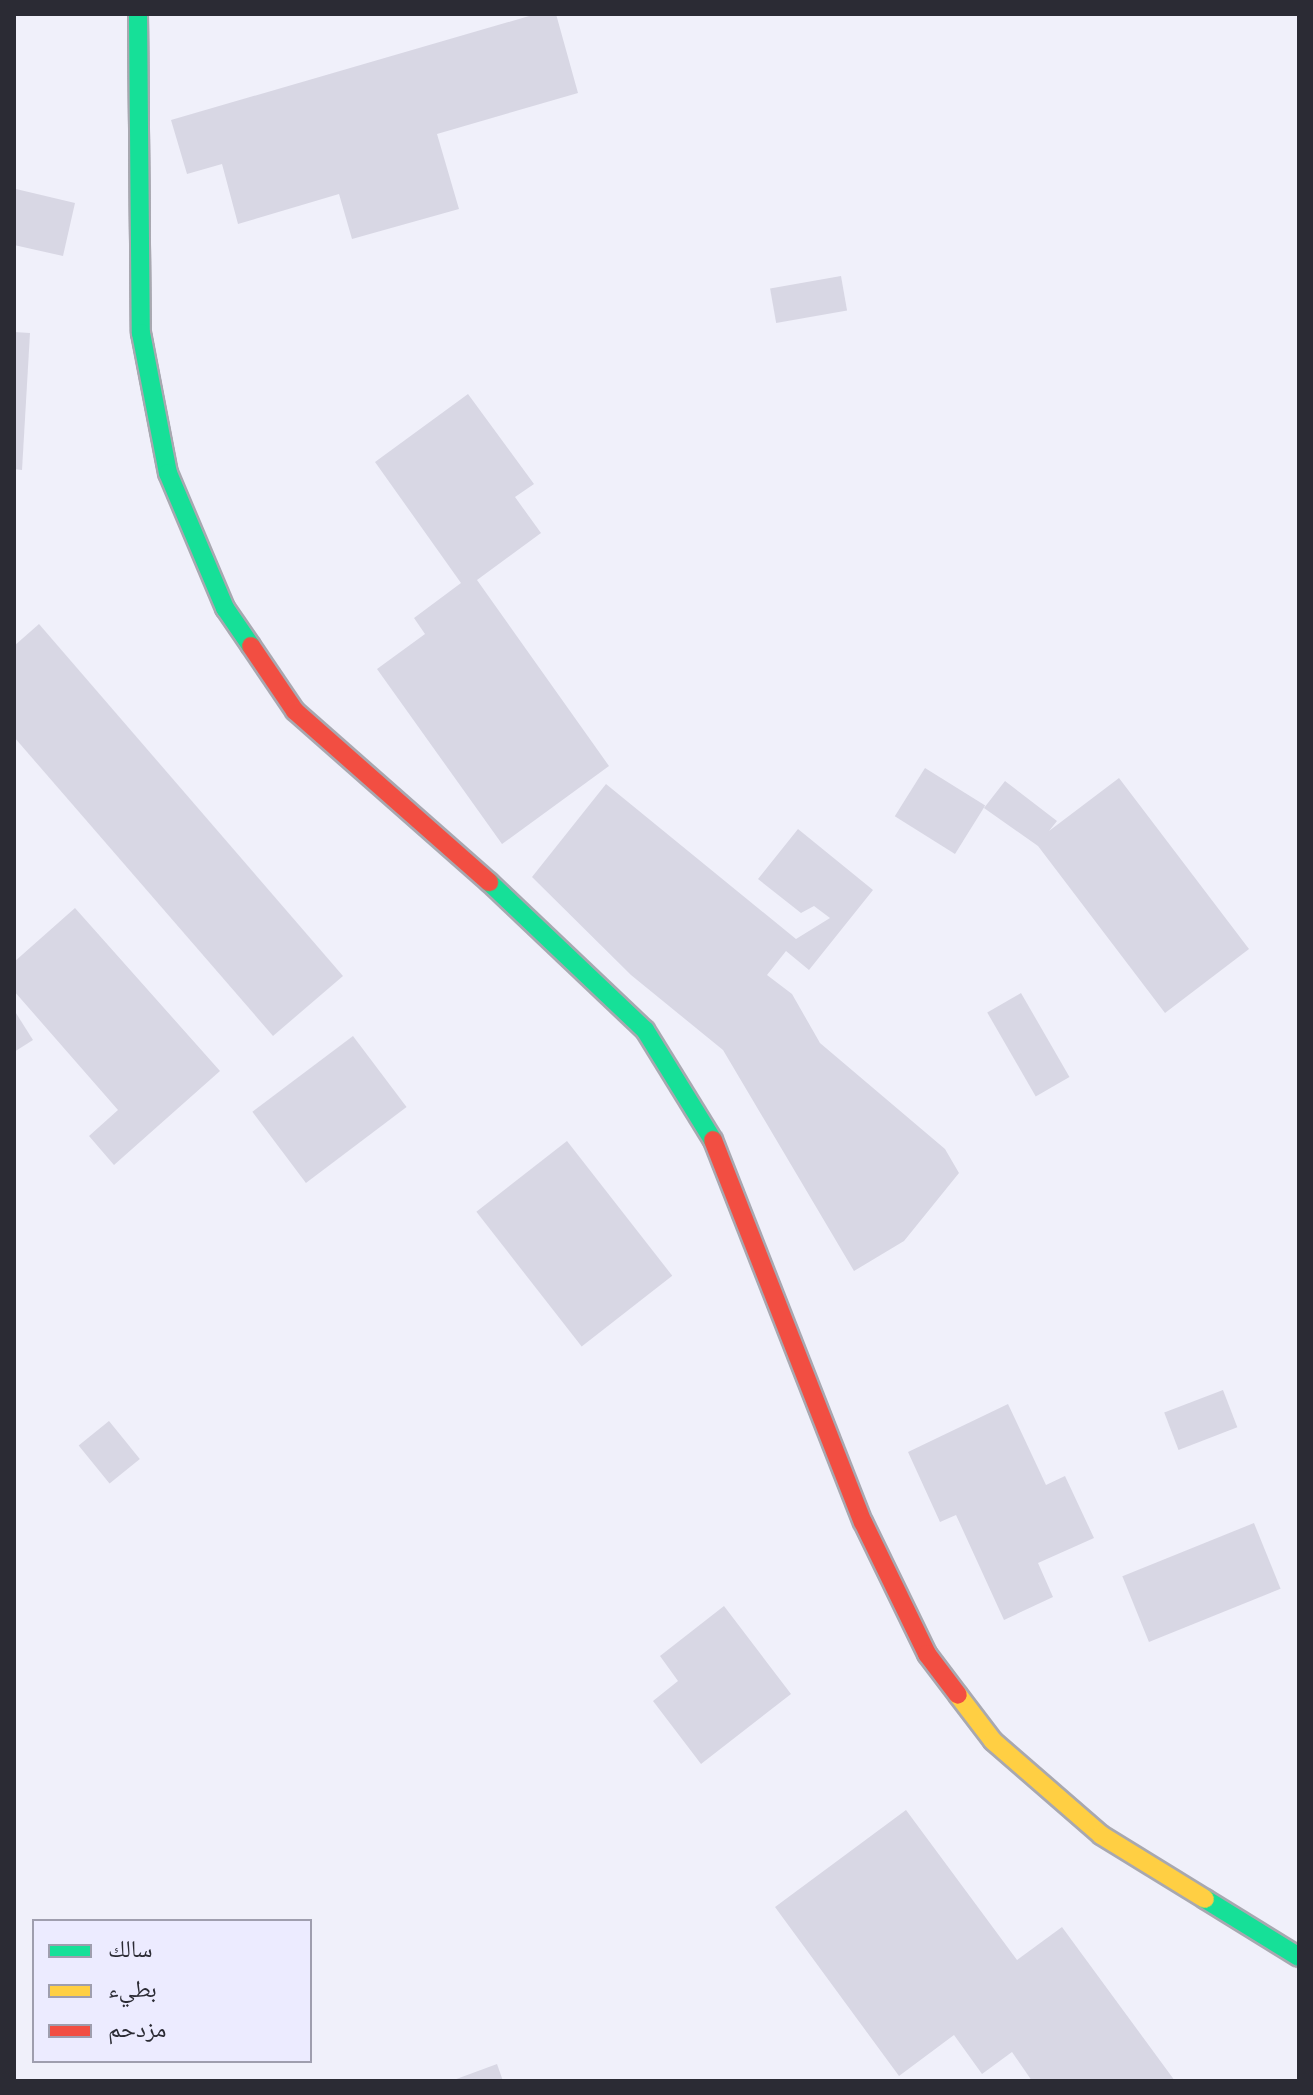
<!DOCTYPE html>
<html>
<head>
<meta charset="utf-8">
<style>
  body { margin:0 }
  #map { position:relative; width:1313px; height:2095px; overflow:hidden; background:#f0f0fa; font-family:"Fira Sans","Noto Naskh Arabic",sans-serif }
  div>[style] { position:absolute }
  .building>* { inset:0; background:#d8d7e4; transform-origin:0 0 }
  .roads { filter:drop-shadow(2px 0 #a8a8b0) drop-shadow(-2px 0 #a8a8b0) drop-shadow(0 2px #a8a8b0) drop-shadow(0 -2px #a8a8b0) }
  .fast>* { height:18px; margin:-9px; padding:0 9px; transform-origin:9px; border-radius:9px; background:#16e098 }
  .slow>* { height:18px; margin:-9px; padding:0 9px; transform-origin:9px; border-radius:9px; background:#ffcf43 }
  .jam>* { height:18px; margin:-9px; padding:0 9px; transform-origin:9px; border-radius:9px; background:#f24e42 }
  span { translate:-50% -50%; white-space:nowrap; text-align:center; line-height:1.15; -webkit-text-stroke:7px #ecebff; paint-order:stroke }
  .frame { position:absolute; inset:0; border:16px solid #2b2b34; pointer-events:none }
  .legend { position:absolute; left:32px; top:1919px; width:280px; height:144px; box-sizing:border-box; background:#ecebff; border:2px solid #9f9eae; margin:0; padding:10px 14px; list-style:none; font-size:24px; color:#2b2b34 }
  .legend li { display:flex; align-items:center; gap:16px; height:40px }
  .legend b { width:40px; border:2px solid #9f9eae }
</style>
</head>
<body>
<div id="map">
  <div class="building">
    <div style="clip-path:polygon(536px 14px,556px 14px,578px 93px,437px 134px,459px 209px,352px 239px,339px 194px,238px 224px,222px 164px,187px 174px,171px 120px)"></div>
    <div style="clip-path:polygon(16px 189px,75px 203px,63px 256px,14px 245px)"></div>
    <div style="left:841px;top:276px;width:35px;height:72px;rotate:80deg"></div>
    <div style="clip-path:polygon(14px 332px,30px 333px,22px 470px,14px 469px)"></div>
    <div style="clip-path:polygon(468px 394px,534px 484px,515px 497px,541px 533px,477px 580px,609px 766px,502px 844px,377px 669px,425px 634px,414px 618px,461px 583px,375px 462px)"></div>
    <div style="clip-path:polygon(39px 624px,343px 976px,273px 1036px,14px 737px,14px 646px)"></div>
    <div style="left:925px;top:768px;width:71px;height:57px;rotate:32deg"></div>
    <div style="clip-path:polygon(1119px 778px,1249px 949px,1165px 1013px,1038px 846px,984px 808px,1005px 781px,1057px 821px,1049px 831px)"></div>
    <div style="clip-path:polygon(606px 784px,796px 939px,830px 918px,814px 906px,801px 913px,758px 879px,798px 829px,873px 890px,809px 970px,786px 951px,767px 975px,792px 994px,820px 1043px,945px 1149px,959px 1173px,904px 1241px,854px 1271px,723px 1050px,631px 975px,532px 877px)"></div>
    <div style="clip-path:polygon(75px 908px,220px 1071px,114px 1165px,89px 1136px,118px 1110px,14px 991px,14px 962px)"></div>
    <div style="left:1021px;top:993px;width:97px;height:39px;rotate:60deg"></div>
    <div style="clip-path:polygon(14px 1010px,33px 1040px,14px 1052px)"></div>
    <div style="left:353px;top:1036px;width:89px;height:126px;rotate:53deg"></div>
    <div style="left:567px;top:1141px;width:171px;height:115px;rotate:52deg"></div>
    <div style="left:1223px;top:1390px;width:40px;height:63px;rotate:69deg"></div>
    <div style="clip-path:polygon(1008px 1404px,1046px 1485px,1065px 1476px,1094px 1538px,1038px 1563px,1053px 1597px,1004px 1620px,956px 1515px,940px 1522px,908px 1452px)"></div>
    <div style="left:109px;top:1421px;width:49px;height:39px;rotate:51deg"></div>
    <div style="left:1254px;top:1523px;width:71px;height:142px;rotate:68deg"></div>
    <div style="clip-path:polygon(724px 1606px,791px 1694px,701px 1764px,653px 1701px,678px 1681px,660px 1656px)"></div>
    <div style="clip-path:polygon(906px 1810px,1017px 1960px,1062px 1927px,1175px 2081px,1032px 2081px,1012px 2052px,982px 2074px,954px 2035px,899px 2076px,775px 1907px)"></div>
    <div style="clip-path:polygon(497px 2064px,503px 2081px,451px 2081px)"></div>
  </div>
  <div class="roads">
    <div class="fast">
      <div style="left:138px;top:14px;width:319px;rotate:89.5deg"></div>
      <div style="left:141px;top:333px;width:143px;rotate:79.1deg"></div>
      <div style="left:168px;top:473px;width:147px;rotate:67.1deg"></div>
      <div style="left:225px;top:608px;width:46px;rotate:55.6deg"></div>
      <div style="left:489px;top:882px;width:215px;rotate:43.5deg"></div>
      <div style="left:645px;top:1030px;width:129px;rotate:58.3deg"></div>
      <div style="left:1205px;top:1899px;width:110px;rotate:31.7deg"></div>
    </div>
    <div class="slow">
      <div style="left:958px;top:1695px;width:58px;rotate:52.7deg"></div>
      <div style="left:993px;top:1741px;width:143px;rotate:41deg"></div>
      <div style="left:1101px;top:1835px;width:122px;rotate:31.6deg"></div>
    </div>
    <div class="jam">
      <div style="left:251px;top:646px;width:78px;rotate:55.9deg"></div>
      <div style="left:295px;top:711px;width:259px;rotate:41.4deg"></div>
      <div style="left:713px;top:1140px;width:410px;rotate:68.6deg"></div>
      <div style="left:863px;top:1522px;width:147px;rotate:64.1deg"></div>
      <div style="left:927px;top:1654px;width:51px;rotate:52.9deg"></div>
    </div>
  </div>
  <div class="frame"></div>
  <ul class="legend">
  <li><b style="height:10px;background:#16e098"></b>سالك</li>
  <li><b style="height:10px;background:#ffcf43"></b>بطيء</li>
  <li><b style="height:10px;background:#f24e42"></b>مزدحم</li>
  </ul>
</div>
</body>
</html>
